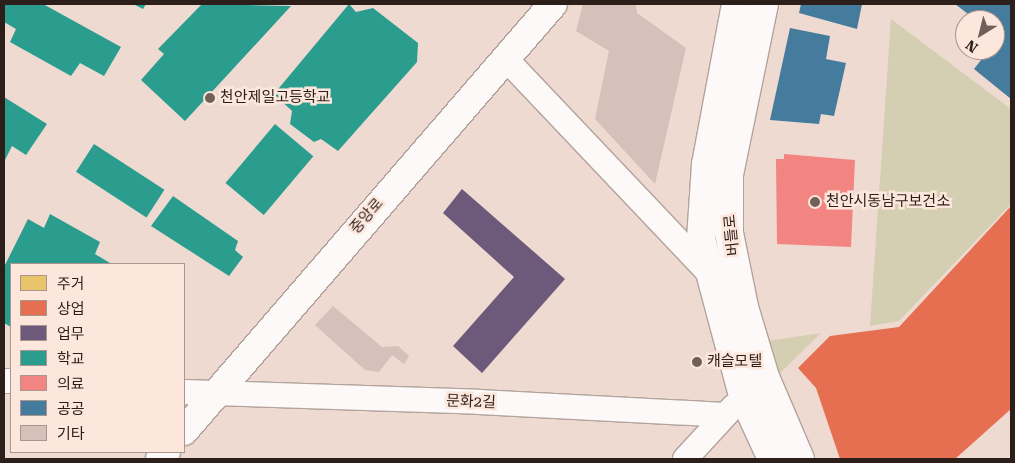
<!DOCTYPE html>
<html>
<head>
<meta charset="utf-8">
<style>
  body { margin:0 }
  #map { position:relative; width:1015px; height:463px; overflow:hidden; background:#eedad1; font-family:"Roboto Serif","Noto Sans KR",serif }
  div>[style] { position:absolute }
  .green>* { inset:0; background:#d4ceb2 }
  .homes>* { inset:0; background:#e9c46a }
  .shops>* { inset:0; background:#e76f51 }
  .offices>* { inset:0; background:#6d597a }
  .schools>* { inset:0; background:#2a9d8f; transform-origin:0 0 }
  .health>* { inset:0; background:#f28482 }
  .public>* { inset:0; background:#457b9d }
  .building>* { inset:0; background:#d6c0b9 }
  .roads { filter:drop-shadow(1px 0 #b2a39c) drop-shadow(-1px 0 #b2a39c) drop-shadow(0 1px #b2a39c) drop-shadow(0 -1px #b2a39c) }
  .minor>* { height:24px; margin:-12px; padding:0 12px; transform-origin:12px; border-radius:12px; background:#fcf9f8 }
  .tertiary>* { height:28px; margin:-14px; padding:0 14px; transform-origin:14px; border-radius:14px; background:#fcf9f8 }
  .dots>* { width:14px; height:14px; translate:-50% -50%; box-sizing:border-box; border:2px solid #fde7dc; border-radius:50% }
  span { translate:-50% -50%; white-space:nowrap; text-align:center; line-height:1.15; -webkit-text-stroke:5px #fde7dc; paint-order:stroke }
  .poi-label { font-size:15px; color:#2c1f19 }
  .left { translate:0 -50%; text-align:left }
  .street-label { font-size:15px; color:#2c1f19 }
  .frame { position:absolute; inset:0; border:5px solid #2c1f19; pointer-events:none }
  .legend { position:absolute; left:10px; top:263px; width:175px; height:190px; box-sizing:border-box; background:#fde7dc; border:1px solid #a9978e; margin:0; padding:6px 9px; list-style:none; font-size:15px; color:#2c1f19 }
  .legend li { display:flex; align-items:center; gap:10px; height:25px }
  .legend b { width:25px; border:1px solid #a9978e }
  .north { position:absolute; left:955px; top:10px; width:50px; height:50px; box-sizing:border-box; background:#fde7dc; border:1px solid #a9978e; border-radius:50%; rotate:216deg; font-size:14px; font-weight:700; line-height:20px; text-align:center; color:#2c1f19 }
  .north::after { content:''; display:block; margin:auto; width:18px; height:22px; background:#706059; clip-path:polygon(50% 0,100% 100%,50% 72%,0 100%) }
</style>
</head>
<body>
<div id="map">
  <div class="green">
    <div style="clip-path:polygon(891px 19px,1011px 109px,1011px 204px,899px 321px,870px 326px)"></div>
    <div style="clip-path:polygon(821px 333px,768px 385px,754px 343px)"></div>
  </div>
  <div class="homes">
    <div style="clip-path:polygon(1011px 252px,1011px 288px,1005px 290px,1011px 315px,982px 322px,978px 310px,968px 312px,963px 296px,958px 298px,956px 276px,963px 274px,962px 267px)"></div>
    <div style="clip-path:polygon(949px 334px,974px 413px,943px 423px,932px 389px,924px 392px,920px 380px,890px 390px,903px 429px,872px 439px,859px 401px,832px 412px,820px 378px)"></div>
  </div>
  <div class="shops">
    <div style="clip-path:polygon(1011px 206px,1011px 409px,955px 459px,840px 459px,816px 388px,798px 368px,830px 336px,899px 327px)"></div>
  </div>
  <div class="offices">
    <div style="clip-path:polygon(462px 189px,565px 279px,482px 373px,453px 346px,514px 277px,443px 213px)"></div>
  </div>
  <div class="schools">
    <div style="clip-path:polygon(4px 4px,43px 4px,121px 47px,104px 76px,80px 63px,71px 76px,10px 42px,16px 29px,4px 22px)"></div>
    <div style="clip-path:polygon(133px 4px,146px 4px,143px 9px)"></div>
    <div style="clip-path:polygon(202px 4px,291px 6px,185px 121px,141px 80px,164px 54px,158px 49px)"></div>
    <div style="clip-path:polygon(349px 4px,356px 12px,373px 8px,418px 43px,417px 62px,338px 151px,321px 139px,314px 142px,290px 124px,292px 111px,274px 94px)"></div>
    <div style="clip-path:polygon(4px 97px,47px 124px,26px 155px,12px 146px,4px 162px)"></div>
    <div style="left:275px;top:124px;width:50px;height:77px;rotate:40deg"></div>
    <div style="left:94px;top:144px;width:84px;height:33px;rotate:33deg"></div>
    <div style="clip-path:polygon(173px 196px,238px 241px,235px 250px,243px 257px,229px 276px,151px 226px)"></div>
    <div style="clip-path:polygon(50px 214px,100px 242px,95px 254px,110px 263px,11px 264px,11px 327px,4px 323px,4px 267px,28px 219px,44px 228px)"></div>
  </div>
  <div class="health">
    <div style="clip-path:polygon(784px 154px,855px 160px,851px 247px,777px 244px,776px 159px,784px 159px)"></div>
  </div>
  <div class="public">
    <div style="clip-path:polygon(801px 4px,862px 4px,857px 29px,799px 13px)"></div>
    <div style="clip-path:polygon(955px 4px,1011px 4px,1011px 99px,974px 69px,989px 50px,995px 50px,999px 37px,995px 34px,995px 20px,976px 20px)"></div>
    <div style="clip-path:polygon(790px 28px,830px 36px,826px 59px,846px 63px,834px 116px,821px 114px,819px 124px,770px 120px)"></div>
  </div>
  <div class="building">
    <div style="clip-path:polygon(583px 4px,636px 4px,637px 13px,686px 48px,655px 184px,595px 119px,609px 51px,576px 31px)"></div>
    <div style="clip-path:polygon(333px 306px,382px 347px,398px 346px,409px 356px,404px 364px,392px 355px,379px 372px,365px 370px,315px 325px)"></div>
  </div>
  <div class="roads">
    <div class="minor">
      <div style="left:505px;top:58px;width:299px;rotate:46.5deg"></div>
      <div style="left:4px;top:381px;width:7px"></div>
      <div style="left:184px;top:392px;width:295px;rotate:1.9deg"></div>
      <div style="left:479px;top:402px;width:246px;rotate:3deg"></div>
      <div style="left:685px;top:459px;width:71px;rotate:-47.3deg"></div>
    </div>
    <div class="tertiary">
      <div style="left:736px;top:4px;width:163px;rotate:100.6deg"></div>
      <div style="left:706px;top:164px;width:75px;rotate:93.8deg"></div>
      <div style="left:701px;top:239px;width:163px;rotate:75deg"></div>
      <div style="left:743px;top:396px;width:69px;rotate:65.3deg"></div>
      <div style="left:764px;top:4px;width:175px;rotate:101.6deg"></div>
      <div style="left:729px;top:175px;width:58px;rotate:90deg"></div>
      <div style="left:729px;top:233px;width:76px;rotate:78.5deg"></div>
      <div style="left:744px;top:307px;width:73px;rotate:73.3deg"></div>
      <div style="left:765px;top:377px;width:89px;rotate:66.9deg"></div>
      <div style="left:184px;top:431px;width:564px;rotate:-49.17deg"></div>
      <div style="left:160px;top:459px;width:9px;rotate:-49deg"></div>
    </div>
  </div>
  <div class="dots">
    <div style="left:210px;top:98px;background:#706059"></div>
    <div style="left:815px;top:202px;background:#706059"></div>
    <div style="left:697px;top:362px;background:#706059"></div>
  </div>
  <div class="poi-label">
    <span class="left" style="left:220px;top:98px">천안제일고등학교</span>
    <span class="left" style="left:826px;top:202px">천안시동남구보건소</span>
    <span class="left" style="left:707px;top:362px">캐슬모텔</span>
  </div>
  <div class="street-label">
    <span style="left:367px;top:216px;rotate:-49deg">중앙로</span>
    <span style="left:732px;top:235px;rotate:-96deg">버들로</span>
    <span style="left:471px;top:402px;rotate:2deg">문화2길</span>
  </div>
  <div class="frame"></div>
  <ul class="legend">
  <li><b style="height:14px;background:#e9c46a"></b>주거</li>
  <li><b style="height:14px;background:#e76f51"></b>상업</li>
  <li><b style="height:14px;background:#6d597a"></b>업무</li>
  <li><b style="height:14px;background:#2a9d8f"></b>학교</li>
  <li><b style="height:14px;background:#f28482"></b>의료</li>
  <li><b style="height:14px;background:#457b9d"></b>공공</li>
  <li><b style="height:14px;background:#d6c0b9"></b>기타</li>
  </ul>
  <div class="north">N</div>
</div>
</body>
</html>
